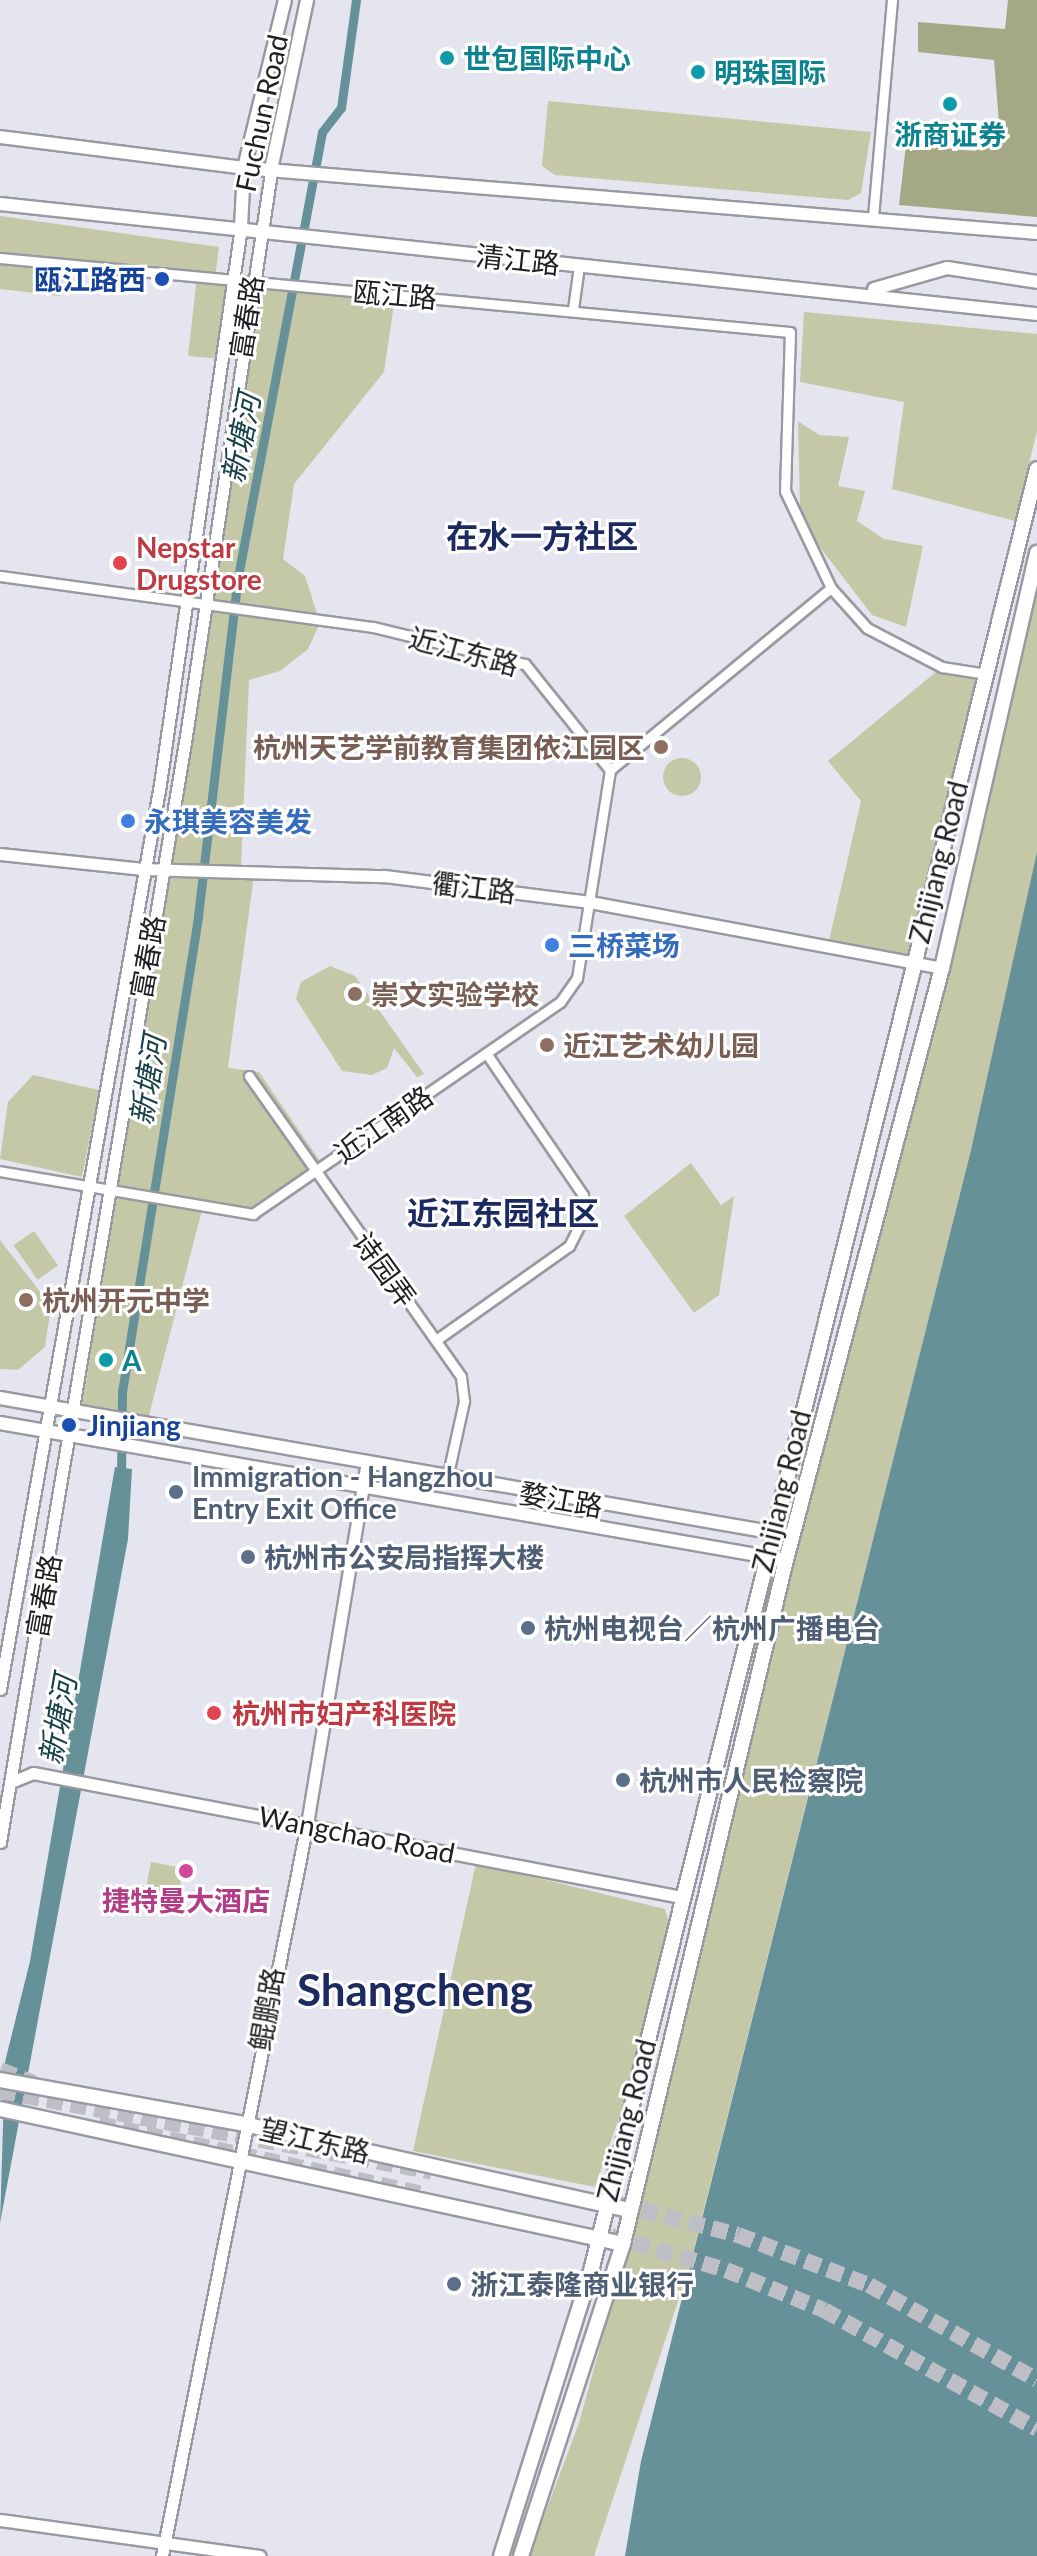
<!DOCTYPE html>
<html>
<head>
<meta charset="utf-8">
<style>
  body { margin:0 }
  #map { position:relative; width:1037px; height:2556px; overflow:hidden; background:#e4e5ee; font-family:Lato,"Noto Sans SC",sans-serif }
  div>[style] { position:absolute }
  .green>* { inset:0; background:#c5c8a6; transform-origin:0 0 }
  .round { border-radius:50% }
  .forest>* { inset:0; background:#a5a885 }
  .water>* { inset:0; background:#669198 }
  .canal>* { height:9px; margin:-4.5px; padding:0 4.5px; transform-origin:4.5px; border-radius:4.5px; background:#669198 }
  .trunk-tunnel>* { height:16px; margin-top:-8px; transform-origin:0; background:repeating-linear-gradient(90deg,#bdbec6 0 16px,transparent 0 24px) }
  .roads { filter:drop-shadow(2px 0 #9899a1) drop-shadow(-2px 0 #9899a1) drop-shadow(0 2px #9899a1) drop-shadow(0 -2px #9899a1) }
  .minor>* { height:9px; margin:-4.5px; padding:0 4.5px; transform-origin:4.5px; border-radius:4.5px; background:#fff }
  .tertiary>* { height:11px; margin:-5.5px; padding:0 5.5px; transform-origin:5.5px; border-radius:5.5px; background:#fff }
  .secondary>* { height:12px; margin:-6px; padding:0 6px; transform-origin:6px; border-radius:6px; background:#fff }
  .primary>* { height:14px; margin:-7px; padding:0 7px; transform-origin:7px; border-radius:7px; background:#fff }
  .dots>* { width:22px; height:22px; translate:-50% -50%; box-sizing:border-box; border:4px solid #fff; border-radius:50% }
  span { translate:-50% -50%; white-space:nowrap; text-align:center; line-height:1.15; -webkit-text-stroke:6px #fff; paint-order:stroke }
  .culture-label { font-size:28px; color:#0d838f; font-weight:700 }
  .left { translate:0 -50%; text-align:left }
  .street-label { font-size:28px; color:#202024 }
  .transit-label { font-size:28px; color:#164399; font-weight:700 }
  .right { translate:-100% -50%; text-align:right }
  .health-label { font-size:28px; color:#be3a42; font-weight:700 }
  .education-label { font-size:28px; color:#785e54; font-weight:700 }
  .shop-label { font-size:28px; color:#366cbe; font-weight:700 }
  .service-label { font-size:28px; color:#4e5e75; font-weight:700 }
  .hotel-label { font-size:28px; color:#b23c85; font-weight:700 }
  .water-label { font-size:30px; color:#184147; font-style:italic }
  .quarter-label { font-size:32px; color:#1c2a61; font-weight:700 }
  .town-label { font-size:44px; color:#1c2a61; font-weight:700 }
</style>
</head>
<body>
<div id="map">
  <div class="green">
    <div style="clip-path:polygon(548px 101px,871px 132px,861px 193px,848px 200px,555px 175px,542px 166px)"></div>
    <div style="clip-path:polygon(0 216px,219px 247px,215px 278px,234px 280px,222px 359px,188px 356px,197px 277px,65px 265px,60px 296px,0 289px)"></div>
    <div style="clip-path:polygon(255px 287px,395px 297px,384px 372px,294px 484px,283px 559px,305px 576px,320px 623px,308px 649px,280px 671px,249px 680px,241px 866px,255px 867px,228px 1068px,259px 1072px,324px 1167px,263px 1210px,204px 1202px,148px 1419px,82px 1406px,172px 866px)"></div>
    <div style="clip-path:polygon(804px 312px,1037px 334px,1037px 431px,1015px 521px,892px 489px,904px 402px,800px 382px)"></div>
    <div style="clip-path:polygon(798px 421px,819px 435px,849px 437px,838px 486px,865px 491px,857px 521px,884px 539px,923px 546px,906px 627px,872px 615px,816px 542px,800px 507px)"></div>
    <div style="clip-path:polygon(1037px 585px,1037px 854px,971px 1150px,689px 2268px,594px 2556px,529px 2556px,579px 2423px,625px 2255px,793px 1536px)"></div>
    <div style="clip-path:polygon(942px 667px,986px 674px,912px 961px,828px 945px,861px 801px,828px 761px)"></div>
    <div class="round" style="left:663px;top:758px;width:38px;height:38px"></div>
    <div style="clip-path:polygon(330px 966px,355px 976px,424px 1074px,417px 1077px,394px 1048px,387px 1068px,372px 1075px,342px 1071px,296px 999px,301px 982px)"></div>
    <div style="clip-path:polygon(33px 1075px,99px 1090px,82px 1177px,0 1159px,8px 1102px)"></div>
    <div style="clip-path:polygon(691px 1163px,721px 1205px,734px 1196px,719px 1295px,694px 1313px,624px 1216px)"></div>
    <div style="left:34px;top:1231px;width:42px;height:25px;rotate:55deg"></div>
    <div style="clip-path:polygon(0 1240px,51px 1306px,45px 1347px,18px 1370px,0 1369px)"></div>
    <div style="left:151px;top:1862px;width:33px;height:46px;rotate:11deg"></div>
    <div style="clip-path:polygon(476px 1863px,665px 1909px,669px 1923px,648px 2034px,595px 2187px,413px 2151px)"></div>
  </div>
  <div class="forest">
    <div style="clip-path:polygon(1008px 0,1037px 0,1037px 217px,899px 205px,906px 145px,975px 151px,1000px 136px,994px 60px,918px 52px,918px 22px,1005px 29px)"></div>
  </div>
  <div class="water">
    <div style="clip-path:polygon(1037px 852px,1037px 2556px,625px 2556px,641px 2461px,971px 1150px)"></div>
    <div style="clip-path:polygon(115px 1467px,132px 1469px,128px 1539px,0 2223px,5px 2062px,30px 1961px)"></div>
  </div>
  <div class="canal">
    <div style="left:121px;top:1477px;width:85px;rotate:-89.3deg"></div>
    <div style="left:122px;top:1392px;width:482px;rotate:-80.9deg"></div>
    <div style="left:198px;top:916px;width:336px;rotate:-83.3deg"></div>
    <div style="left:237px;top:582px;width:458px;rotate:-79.3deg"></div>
    <div style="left:322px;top:132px;width:31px;rotate:-52deg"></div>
    <div style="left:341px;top:108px;width:109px;rotate:-82.1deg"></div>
  </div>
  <div class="trunk-tunnel">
    <div style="left:0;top:2070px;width:36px;rotate:21deg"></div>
    <div style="left:0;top:2091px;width:439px;rotate:10.6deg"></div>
    <div style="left:99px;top:2124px;width:332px;rotate:12.2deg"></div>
    <div style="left:619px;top:2204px;width:123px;rotate:14.6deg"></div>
    <div style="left:738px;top:2235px;width:140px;rotate:20.9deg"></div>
    <div style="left:869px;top:2285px;width:193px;rotate:29.5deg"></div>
    <div style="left:611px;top:2236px;width:120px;rotate:16.5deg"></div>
    <div style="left:726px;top:2270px;width:106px;rotate:22.2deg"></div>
    <div style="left:824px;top:2310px;width:244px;rotate:29.2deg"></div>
  </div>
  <div class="roads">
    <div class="minor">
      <div style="left:873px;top:217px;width:218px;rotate:-85deg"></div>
      <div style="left:0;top:258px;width:793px;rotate:5.35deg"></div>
      <div style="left:790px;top:332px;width:159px;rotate:91.8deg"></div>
      <div style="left:785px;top:491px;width:107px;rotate:64.6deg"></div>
      <div style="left:831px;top:588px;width:54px;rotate:48deg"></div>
      <div style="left:867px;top:628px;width:85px;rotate:27.5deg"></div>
      <div style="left:942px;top:667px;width:45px;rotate:9deg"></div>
      <div style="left:573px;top:309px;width:43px;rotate:-82.1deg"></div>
      <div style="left:0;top:576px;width:376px;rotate:7.8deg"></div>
      <div style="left:373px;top:627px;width:156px;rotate:13.7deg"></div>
      <div style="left:525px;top:664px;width:136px;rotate:51.3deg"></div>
      <div style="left:610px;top:770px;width:211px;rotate:99deg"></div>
      <div style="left:577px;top:978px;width:29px;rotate:125deg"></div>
      <div style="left:560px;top:1002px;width:373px;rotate:145.4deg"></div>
      <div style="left:253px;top:1214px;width:257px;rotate:-170.4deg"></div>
      <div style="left:610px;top:770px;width:286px;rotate:-39.5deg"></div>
      <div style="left:249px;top:1076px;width:368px;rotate:54.8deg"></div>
      <div style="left:461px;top:1377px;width:24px;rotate:83deg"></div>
      <div style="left:464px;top:1401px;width:79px;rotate:102.4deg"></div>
      <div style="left:436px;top:1340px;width:163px;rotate:-35.3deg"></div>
      <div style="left:569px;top:1246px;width:36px;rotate:-63deg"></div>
      <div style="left:585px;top:1214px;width:19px;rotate:-96deg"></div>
      <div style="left:583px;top:1195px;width:172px;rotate:-124.3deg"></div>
    </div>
    <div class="tertiary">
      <div style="left:0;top:854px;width:144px;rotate:6deg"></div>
      <div style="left:143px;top:869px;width:241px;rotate:1.7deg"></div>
      <div style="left:384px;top:876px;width:208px;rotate:7.2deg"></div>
      <div style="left:590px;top:902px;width:358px;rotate:10.6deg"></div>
      <div style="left:0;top:1689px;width:919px;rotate:-79.97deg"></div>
      <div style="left:160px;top:784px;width:563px;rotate:-81.73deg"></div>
      <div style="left:11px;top:1782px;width:24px;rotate:-22deg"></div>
      <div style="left:33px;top:1773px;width:660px;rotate:10.83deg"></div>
      <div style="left:0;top:1842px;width:1122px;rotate:-80.45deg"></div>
      <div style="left:186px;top:736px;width:577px;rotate:-81.43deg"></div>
      <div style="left:0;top:2520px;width:262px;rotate:7.9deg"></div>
      <div style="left:162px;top:2556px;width:746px;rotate:-78.8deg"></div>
      <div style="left:307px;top:1824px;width:368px;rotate:-80.6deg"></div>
    </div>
    <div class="secondary">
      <div style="left:0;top:137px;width:246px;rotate:7.2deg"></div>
      <div style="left:244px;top:168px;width:796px;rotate:4.69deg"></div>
      <div style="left:272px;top:165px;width:169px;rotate:-78deg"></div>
      <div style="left:0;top:204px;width:1043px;rotate:6.06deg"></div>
      <div style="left:241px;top:227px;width:59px;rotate:-87.1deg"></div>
      <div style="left:244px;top:168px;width:173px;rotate:-76.3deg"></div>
      <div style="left:874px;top:289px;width:76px;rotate:-16deg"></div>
      <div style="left:947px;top:268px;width:91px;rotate:8.8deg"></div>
      <div style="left:0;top:1398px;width:805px;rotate:9.87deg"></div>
      <div style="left:0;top:1423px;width:798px;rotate:9.89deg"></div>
    </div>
    <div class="primary">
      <div style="left:0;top:2080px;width:248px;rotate:10.2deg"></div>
      <div style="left:244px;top:2124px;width:394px;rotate:12.6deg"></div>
      <div style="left:0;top:2109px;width:637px;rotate:12.23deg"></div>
      <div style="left:501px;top:2556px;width:303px;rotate:-72.5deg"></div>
      <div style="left:592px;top:2267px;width:1852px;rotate:-76.1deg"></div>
      <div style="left:521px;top:2556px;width:328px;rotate:-71.9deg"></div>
      <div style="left:623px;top:2244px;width:703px;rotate:-76.6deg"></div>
      <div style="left:786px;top:1560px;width:612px;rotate:-75.24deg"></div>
      <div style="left:942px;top:968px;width:426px;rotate:-77.1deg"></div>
    </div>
  </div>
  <div class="dots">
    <div style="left:447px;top:58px;background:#0f9aa8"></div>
    <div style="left:698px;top:72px;background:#0f9aa8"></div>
    <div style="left:950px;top:104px;background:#0f9aa8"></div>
    <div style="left:162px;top:279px;background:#1a4fb4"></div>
    <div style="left:120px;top:563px;background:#e0444e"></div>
    <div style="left:661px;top:747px;background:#8d6e63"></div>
    <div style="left:128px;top:821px;background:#3f7fe0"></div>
    <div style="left:552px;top:945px;background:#3f7fe0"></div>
    <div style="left:355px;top:994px;background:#8d6e63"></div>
    <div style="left:547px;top:1045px;background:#8d6e63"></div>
    <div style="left:26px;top:1300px;background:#8d6e63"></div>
    <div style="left:106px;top:1360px;background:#0f9aa8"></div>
    <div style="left:69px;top:1425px;background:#1a4fb4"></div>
    <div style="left:176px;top:1492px;background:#5c6f8a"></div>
    <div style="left:248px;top:1557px;background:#5c6f8a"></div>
    <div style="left:528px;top:1628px;background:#5c6f8a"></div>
    <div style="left:214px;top:1713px;background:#e0444e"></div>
    <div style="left:623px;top:1780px;background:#5c6f8a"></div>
    <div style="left:186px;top:1871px;background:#d1479c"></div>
    <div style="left:454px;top:2284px;background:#5c6f8a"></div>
  </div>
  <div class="culture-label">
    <span class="left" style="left:463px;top:58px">世包国际中心</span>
    <span class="left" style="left:714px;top:72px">明珠国际</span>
    <span style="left:950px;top:134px">浙商证券</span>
    <span class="left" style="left:122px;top:1360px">A</span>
  </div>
  <div class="street-label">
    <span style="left:261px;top:113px;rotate:-78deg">Fuchun Road</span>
    <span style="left:518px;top:259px;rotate:6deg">清江路</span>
    <span style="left:395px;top:294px;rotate:5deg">瓯江路</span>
    <span style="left:246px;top:317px;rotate:-81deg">富春路</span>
    <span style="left:464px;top:651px;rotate:15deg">近江东路</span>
    <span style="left:938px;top:862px;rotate:-76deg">Zhijiang Road</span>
    <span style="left:474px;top:887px;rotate:7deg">衢江路</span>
    <span style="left:147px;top:957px;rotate:-80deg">富春路</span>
    <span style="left:383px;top:1124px;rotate:-35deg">近江南路</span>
    <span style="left:385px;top:1269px;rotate:54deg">诗园弄</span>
    <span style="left:781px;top:1491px;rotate:-76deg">Zhijiang Road</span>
    <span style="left:561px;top:1499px;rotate:10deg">婺江路</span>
    <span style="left:43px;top:1596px;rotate:-80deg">富春路</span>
    <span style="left:357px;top:1834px;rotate:11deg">Wangchao Road</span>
    <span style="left:266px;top:2009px;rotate:-80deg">鲲鹏路</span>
    <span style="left:626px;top:2120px;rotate:-76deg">Zhijiang Road</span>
    <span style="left:315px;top:2140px;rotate:13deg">望江东路</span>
  </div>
  <div class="transit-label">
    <span class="right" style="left:146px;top:279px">瓯江路西</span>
    <span class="left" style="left:87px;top:1425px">Jinjiang</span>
  </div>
  <div class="health-label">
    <span class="left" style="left:136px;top:563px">Nepstar<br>Drugstore</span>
    <span class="left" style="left:232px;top:1713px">杭州市妇产科医院</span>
  </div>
  <div class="education-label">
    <span class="right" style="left:645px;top:747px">杭州天艺学前教育集团依江园区</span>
    <span class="left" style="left:371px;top:994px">崇文实验学校</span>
    <span class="left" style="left:563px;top:1045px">近江艺术幼儿园</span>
    <span class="left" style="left:42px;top:1300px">杭州开元中学</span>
  </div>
  <div class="shop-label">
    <span class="left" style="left:144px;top:821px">永琪美容美发</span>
    <span class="left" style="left:568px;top:945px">三桥菜场</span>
  </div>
  <div class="service-label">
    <span class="left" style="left:192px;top:1492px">Immigration - Hangzhou<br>Entry Exit Office</span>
    <span class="left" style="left:264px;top:1557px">杭州市公安局指挥大楼</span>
    <span class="left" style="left:544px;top:1628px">杭州电视台／杭州广播电台</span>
    <span class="left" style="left:639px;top:1780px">杭州市人民检察院</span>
    <span class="left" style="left:470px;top:2284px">浙江泰隆商业银行</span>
  </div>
  <div class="hotel-label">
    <span style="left:186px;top:1900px">捷特曼大酒店</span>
  </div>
  <div class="water-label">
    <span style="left:240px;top:438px;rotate:-79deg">新塘河</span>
    <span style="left:147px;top:1080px;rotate:-81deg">新塘河</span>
    <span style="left:57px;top:1720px;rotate:-80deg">新塘河</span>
  </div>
  <div class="quarter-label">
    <span style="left:542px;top:536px">在水一方社区</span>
    <span style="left:503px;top:1213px">近江东园社区</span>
  </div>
  <div class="town-label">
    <span style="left:415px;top:1989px">Shangcheng</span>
  </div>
</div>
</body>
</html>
